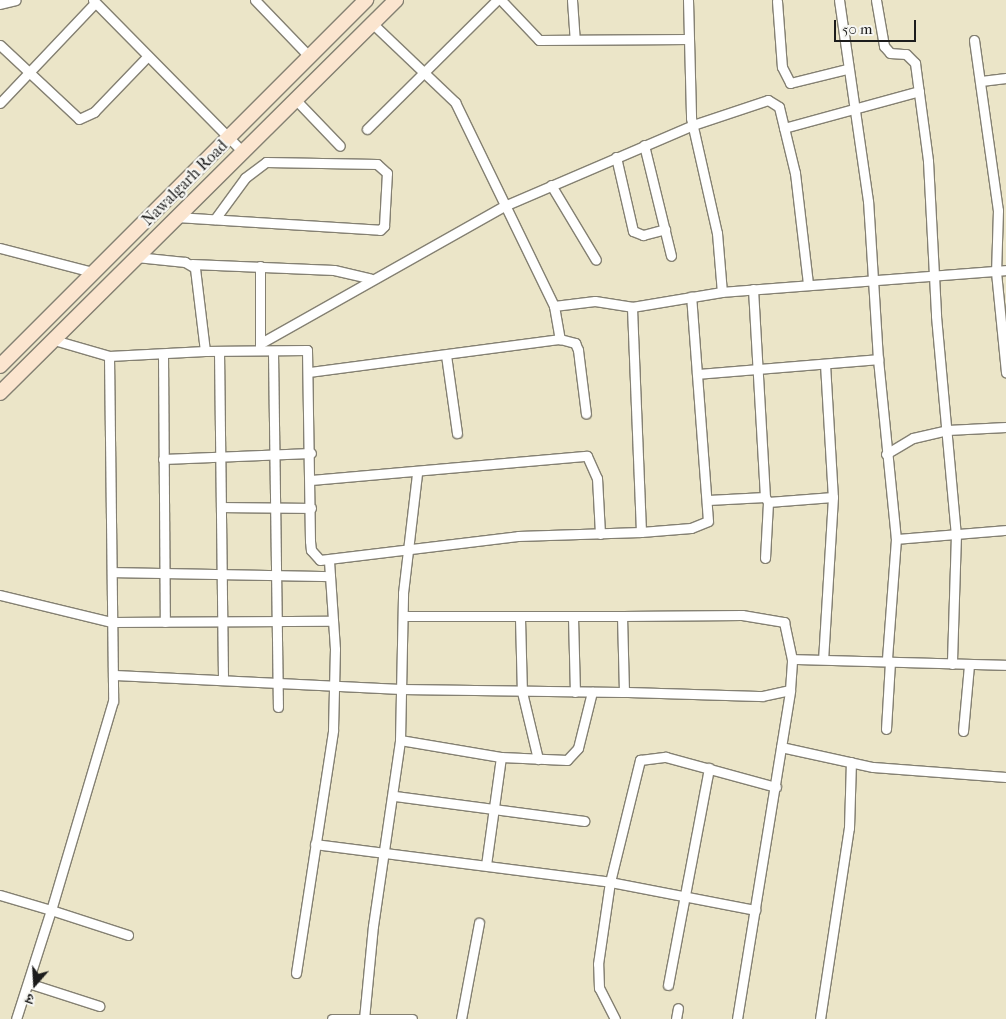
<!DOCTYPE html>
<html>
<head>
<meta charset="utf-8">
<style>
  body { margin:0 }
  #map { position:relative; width:1006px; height:1019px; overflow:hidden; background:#ebe5c8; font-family:"IM FELL French Canon","Noto Serif Devanagari",serif }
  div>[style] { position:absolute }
  .roads { filter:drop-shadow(1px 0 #848072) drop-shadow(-1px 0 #848072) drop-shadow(0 1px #848072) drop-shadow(0 -1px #848072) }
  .street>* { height:9px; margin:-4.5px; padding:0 4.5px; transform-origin:4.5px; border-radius:4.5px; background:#fff }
  .secondary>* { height:14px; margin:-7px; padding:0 7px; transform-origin:7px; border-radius:7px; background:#fbe5cf }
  span { translate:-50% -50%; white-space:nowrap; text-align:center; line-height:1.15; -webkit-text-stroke:4.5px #f6f6f2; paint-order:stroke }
  .street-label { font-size:16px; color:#1c1c1c }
  .north { position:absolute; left:10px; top:959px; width:50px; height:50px; -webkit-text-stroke:4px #f6f6f2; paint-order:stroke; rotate:199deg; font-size:14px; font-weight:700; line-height:20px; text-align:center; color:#1c1c1c }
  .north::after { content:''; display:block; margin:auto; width:18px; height:22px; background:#1c1c1c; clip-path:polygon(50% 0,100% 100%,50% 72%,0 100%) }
  .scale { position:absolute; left:834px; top:20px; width:82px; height:22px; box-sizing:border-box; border:2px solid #1c1c1c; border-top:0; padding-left:6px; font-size:15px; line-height:18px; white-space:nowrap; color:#1c1c1c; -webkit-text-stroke:4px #f6f6f2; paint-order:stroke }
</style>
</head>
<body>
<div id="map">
  <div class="roads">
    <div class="street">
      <div style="left:93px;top:0;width:212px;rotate:45.4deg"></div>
      <div style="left:255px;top:0;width:76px;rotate:46.1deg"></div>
      <div style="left:501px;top:0;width:55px;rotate:46.5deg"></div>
      <div style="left:539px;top:40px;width:150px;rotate:-0.4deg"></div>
      <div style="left:572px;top:0;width:39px;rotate:86deg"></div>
      <div style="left:688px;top:0;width:118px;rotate:88.5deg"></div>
      <div style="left:691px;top:118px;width:118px;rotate:77.3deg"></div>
      <div style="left:717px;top:233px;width:59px;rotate:85.2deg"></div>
      <div style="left:722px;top:292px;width:285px;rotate:-4.4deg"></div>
      <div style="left:876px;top:0;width:47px;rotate:80.1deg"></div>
      <div style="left:884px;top:46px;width:9px;rotate:49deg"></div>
      <div style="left:890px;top:53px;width:16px;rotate:4deg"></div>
      <div style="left:906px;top:54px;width:13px;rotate:45deg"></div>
      <div style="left:915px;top:63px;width:99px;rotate:82.4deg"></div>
      <div style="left:928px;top:161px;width:155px;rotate:87deg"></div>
      <div style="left:936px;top:316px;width:219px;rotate:84.8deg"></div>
      <div style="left:956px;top:534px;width:130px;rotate:91.8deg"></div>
      <div style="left:777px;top:1px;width:66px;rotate:85.7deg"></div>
      <div style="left:782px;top:67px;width:18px;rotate:63deg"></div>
      <div style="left:790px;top:83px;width:59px;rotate:-13.8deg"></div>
      <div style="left:0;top:4px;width:16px;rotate:-14deg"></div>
      <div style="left:372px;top:23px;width:115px;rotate:43.6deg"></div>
      <div style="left:455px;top:102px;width:227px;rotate:64.1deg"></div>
      <div style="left:554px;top:306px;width:41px;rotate:-7deg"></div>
      <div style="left:595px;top:301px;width:37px;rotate:9deg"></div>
      <div style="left:632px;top:307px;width:91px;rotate:-9.5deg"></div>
      <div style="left:974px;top:40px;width:172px;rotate:82deg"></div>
      <div style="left:998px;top:210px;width:62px;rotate:91.8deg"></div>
      <div style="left:996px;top:272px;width:101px;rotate:84.3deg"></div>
      <div style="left:0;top:45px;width:108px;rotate:43.1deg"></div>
      <div style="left:79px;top:119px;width:17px;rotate:-25deg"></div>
      <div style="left:94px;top:112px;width:75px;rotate:-46.1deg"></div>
      <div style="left:981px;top:81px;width:25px;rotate:-7deg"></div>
      <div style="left:294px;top:98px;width:66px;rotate:46.2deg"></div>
      <div style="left:0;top:103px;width:138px;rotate:-46.5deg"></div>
      <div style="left:784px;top:128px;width:140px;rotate:-15.3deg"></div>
      <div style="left:367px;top:129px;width:183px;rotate:-44.8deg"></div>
      <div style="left:644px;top:145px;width:114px;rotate:76.3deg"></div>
      <div style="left:616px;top:157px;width:76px;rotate:77.1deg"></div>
      <div style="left:633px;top:231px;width:11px;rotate:22deg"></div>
      <div style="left:643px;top:235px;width:23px;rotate:-15deg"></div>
      <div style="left:551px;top:185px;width:87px;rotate:59deg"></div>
      <div style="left:176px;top:217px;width:204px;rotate:3.6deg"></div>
      <div style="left:380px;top:230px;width:6px;rotate:-45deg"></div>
      <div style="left:384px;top:226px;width:53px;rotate:-86.8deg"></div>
      <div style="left:387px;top:173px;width:13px;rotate:-138deg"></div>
      <div style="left:377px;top:164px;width:111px;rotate:-179deg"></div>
      <div style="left:266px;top:162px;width:26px;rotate:143deg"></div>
      <div style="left:245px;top:178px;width:51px;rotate:126.2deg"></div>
      <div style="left:0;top:248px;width:96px;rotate:14.5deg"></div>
      <div style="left:192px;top:264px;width:142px;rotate:2.4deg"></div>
      <div style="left:334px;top:270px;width:37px;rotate:13deg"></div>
      <div style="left:260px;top:266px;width:81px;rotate:90deg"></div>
      <div style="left:753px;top:289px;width:208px;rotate:86.7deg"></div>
      <div style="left:765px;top:497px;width:6px;rotate:59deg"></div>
      <div style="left:768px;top:502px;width:65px;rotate:-4.4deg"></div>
      <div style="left:833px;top:497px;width:162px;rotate:93.5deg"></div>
      <div style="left:554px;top:306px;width:34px;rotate:80deg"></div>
      <div style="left:560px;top:339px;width:16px;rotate:15deg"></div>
      <div style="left:575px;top:343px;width:8px;rotate:67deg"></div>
      <div style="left:578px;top:350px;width:64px;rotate:82.9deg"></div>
      <div style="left:54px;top:340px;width:57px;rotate:16.2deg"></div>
      <div style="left:109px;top:356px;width:96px;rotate:-3deg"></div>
      <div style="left:205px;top:351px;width:84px;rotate:-96.9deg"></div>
      <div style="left:195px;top:268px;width:12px;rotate:-149deg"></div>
      <div style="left:185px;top:262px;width:49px;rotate:-174.2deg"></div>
      <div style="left:261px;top:343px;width:279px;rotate:-29.4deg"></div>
      <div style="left:504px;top:206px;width:206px;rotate:-23.2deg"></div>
      <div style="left:693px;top:125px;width:79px;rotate:-18.4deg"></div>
      <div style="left:768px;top:100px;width:13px;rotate:32deg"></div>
      <div style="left:779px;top:107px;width:68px;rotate:76.4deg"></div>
      <div style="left:795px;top:173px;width:112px;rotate:83.3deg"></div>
      <div style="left:205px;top:351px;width:102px;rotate:-0.6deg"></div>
      <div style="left:307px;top:350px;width:191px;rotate:89.1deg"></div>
      <div style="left:310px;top:541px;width:9px;rotate:84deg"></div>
      <div style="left:311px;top:550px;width:13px;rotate:48deg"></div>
      <div style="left:320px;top:560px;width:199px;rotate:-6.9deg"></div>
      <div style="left:518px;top:536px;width:123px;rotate:-1.9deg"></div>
      <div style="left:641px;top:532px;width:225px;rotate:-92.3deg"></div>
      <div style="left:219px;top:351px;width:329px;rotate:89.3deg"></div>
      <div style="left:273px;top:352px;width:355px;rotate:89.2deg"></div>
      <div style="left:163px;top:354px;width:268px;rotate:89.6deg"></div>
      <div style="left:446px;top:355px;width:79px;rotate:82deg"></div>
      <div style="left:109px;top:356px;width:345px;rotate:89.3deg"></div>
      <div style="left:113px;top:701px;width:218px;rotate:106.5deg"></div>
      <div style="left:51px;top:910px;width:81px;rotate:18deg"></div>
      <div style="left:878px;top:359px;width:181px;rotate:84.3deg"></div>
      <div style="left:896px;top:539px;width:121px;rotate:94.3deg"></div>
      <div style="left:825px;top:364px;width:133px;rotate:86.6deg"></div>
      <div style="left:309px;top:372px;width:253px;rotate:-7.5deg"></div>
      <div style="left:697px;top:374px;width:182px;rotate:-4.7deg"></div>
      <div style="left:878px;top:359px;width:158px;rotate:-93.6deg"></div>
      <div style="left:868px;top:201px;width:203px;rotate:-98.2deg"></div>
      <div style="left:886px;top:454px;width:31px;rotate:-31deg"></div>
      <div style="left:913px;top:438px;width:35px;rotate:-13deg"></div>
      <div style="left:947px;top:430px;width:59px;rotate:-2.9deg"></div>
      <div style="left:163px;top:459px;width:148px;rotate:-2.3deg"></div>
      <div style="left:311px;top:480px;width:277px;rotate:-5deg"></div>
      <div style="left:587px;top:456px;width:24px;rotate:66deg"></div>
      <div style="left:597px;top:478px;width:56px;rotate:86.9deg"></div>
      <div style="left:708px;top:500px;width:57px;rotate:-3deg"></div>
      <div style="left:221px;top:507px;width:90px;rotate:0.6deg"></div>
      <div style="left:641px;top:532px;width:50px;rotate:-4.6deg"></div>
      <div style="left:691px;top:528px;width:18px;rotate:-22deg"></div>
      <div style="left:708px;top:521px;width:225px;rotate:-94.3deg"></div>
      <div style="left:896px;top:539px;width:110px;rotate:-4.7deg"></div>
      <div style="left:765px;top:558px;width:56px;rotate:-86.9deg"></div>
      <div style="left:113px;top:572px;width:217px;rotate:1.1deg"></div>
      <div style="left:0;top:595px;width:115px;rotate:13.6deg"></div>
      <div style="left:112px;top:622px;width:221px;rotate:-0.3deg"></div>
      <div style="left:404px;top:616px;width:218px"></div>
      <div style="left:573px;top:617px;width:75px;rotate:88.5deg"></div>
      <div style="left:520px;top:618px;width:74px;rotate:88.5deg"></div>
      <div style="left:522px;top:692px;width:69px;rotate:76.6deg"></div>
      <div style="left:115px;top:675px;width:286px;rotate:2.8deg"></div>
      <div style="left:401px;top:689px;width:223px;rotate:0.8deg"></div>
      <div style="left:790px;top:690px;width:31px;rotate:-86deg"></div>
      <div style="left:886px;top:729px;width:68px;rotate:-86.6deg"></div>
      <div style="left:963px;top:731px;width:66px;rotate:-84.8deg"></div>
      <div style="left:400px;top:740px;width:102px;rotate:9.6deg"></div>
      <div style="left:781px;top:747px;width:94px;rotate:12.3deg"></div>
      <div style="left:873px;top:767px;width:133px;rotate:4.3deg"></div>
      <div style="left:395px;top:796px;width:191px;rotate:7.5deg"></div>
      <div style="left:315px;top:844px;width:297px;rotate:7.3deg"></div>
      <div style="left:610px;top:882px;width:148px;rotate:10.9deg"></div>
      <div style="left:486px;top:865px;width:109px;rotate:-82.1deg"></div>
      <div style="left:501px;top:757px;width:66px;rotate:2.6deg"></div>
      <div style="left:567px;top:760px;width:16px;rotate:-47deg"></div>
      <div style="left:578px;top:748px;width:58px;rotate:-76deg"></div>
      <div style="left:0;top:895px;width:53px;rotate:16.4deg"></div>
      <div style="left:51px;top:910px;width:114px;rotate:107.8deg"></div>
      <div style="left:296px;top:973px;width:246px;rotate:-81.3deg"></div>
      <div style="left:333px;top:730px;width:81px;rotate:-88.6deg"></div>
      <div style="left:335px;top:649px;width:87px;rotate:-93.9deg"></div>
      <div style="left:28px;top:983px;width:75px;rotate:17.9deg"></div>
      <div style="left:668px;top:985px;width:221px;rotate:-79.3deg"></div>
      <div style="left:332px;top:1019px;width:80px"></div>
      <div style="left:364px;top:1019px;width:93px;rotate:-84.5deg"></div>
      <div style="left:373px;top:926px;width:188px;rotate:-81.7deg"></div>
      <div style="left:400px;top:740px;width:147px;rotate:-88.8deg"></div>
      <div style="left:403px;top:593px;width:120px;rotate:-83.3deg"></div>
      <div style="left:461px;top:1019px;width:98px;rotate:-79.4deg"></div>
      <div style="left:615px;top:1019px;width:35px;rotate:-117deg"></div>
      <div style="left:599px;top:988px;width:24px;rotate:-92deg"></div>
      <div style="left:598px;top:964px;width:83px;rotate:-81.7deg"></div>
      <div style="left:610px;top:882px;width:126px;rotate:-76.2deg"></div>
      <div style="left:640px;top:760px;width:26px;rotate:-7deg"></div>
      <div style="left:666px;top:757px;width:114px;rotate:15.3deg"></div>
      <div style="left:676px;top:1019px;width:11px;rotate:-80deg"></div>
      <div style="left:737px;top:1019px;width:333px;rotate:-80.8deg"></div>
      <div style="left:790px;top:690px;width:29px;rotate:168deg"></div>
      <div style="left:762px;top:696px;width:138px;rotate:-178.3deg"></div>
      <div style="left:624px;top:692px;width:76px;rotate:-91.5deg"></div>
      <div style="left:622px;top:616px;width:120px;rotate:-0.5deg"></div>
      <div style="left:742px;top:615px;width:43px;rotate:9.5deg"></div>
      <div style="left:784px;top:622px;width:38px;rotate:78deg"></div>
      <div style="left:792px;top:659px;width:214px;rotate:1.6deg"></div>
      <div style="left:820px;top:1019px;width:193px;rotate:-81.4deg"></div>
      <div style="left:849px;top:828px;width:66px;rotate:-88.3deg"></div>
    </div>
    <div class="secondary">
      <div style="left:0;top:366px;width:518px;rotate:-45deg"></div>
      <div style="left:0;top:393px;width:558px;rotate:-44.78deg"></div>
    </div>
  </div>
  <div class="street-label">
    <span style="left:185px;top:183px;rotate:-45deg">Nawalgarh Road</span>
  </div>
  <div class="north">उ</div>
  <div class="scale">50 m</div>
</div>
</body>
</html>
